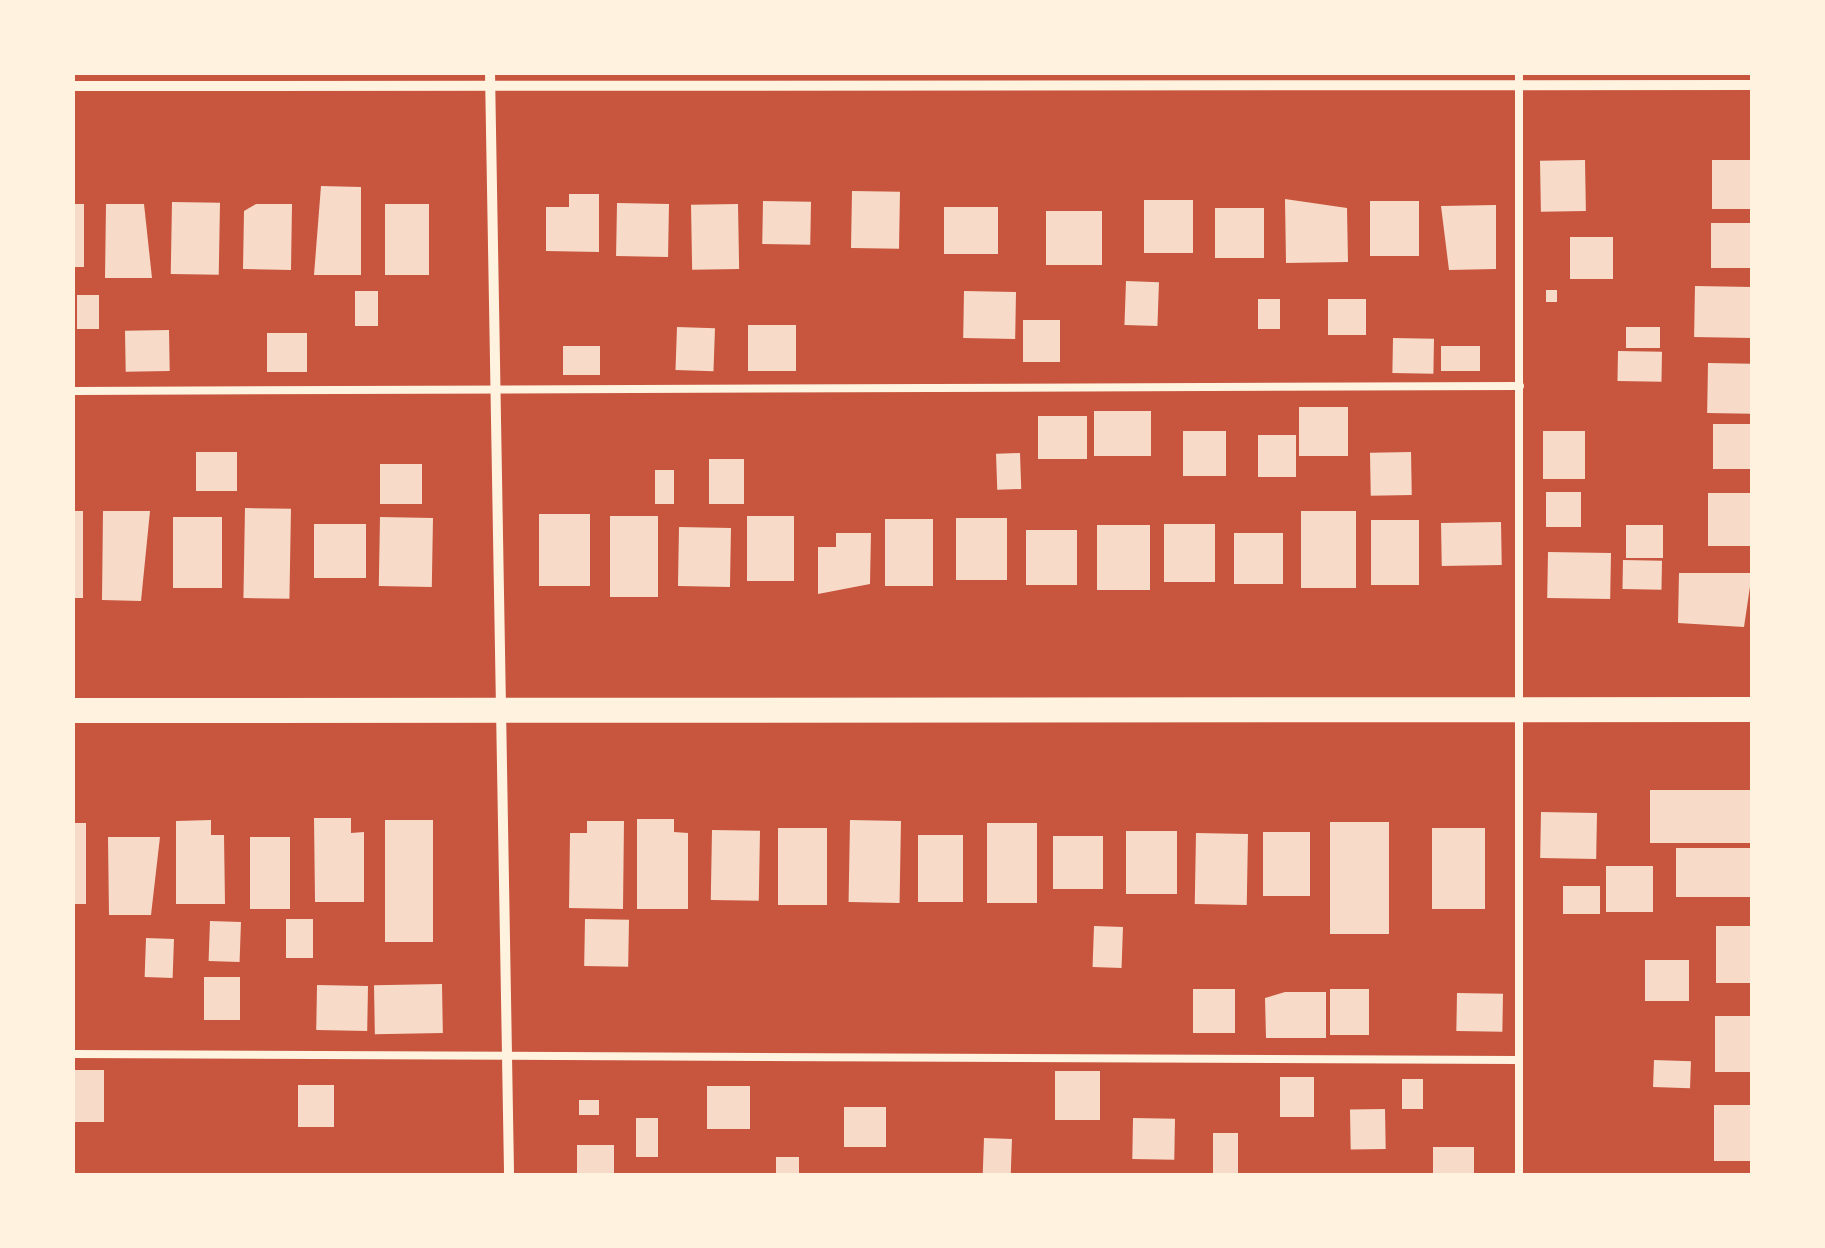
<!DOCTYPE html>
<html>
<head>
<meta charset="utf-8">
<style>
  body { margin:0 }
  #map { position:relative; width:1825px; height:1248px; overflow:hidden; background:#c8553d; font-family:"Noto Serif",serif }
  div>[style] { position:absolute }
  .building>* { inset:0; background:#f7dbc8; transform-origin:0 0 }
  .service>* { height:8px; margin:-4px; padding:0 4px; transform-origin:4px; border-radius:4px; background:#fff3e0 }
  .minor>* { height:10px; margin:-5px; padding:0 5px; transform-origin:5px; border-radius:5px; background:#fff3e0 }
  .primary>* { height:25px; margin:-12.5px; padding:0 12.5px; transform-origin:12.5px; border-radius:12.5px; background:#fff3e0 }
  span { translate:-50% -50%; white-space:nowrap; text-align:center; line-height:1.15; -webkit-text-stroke:9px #fff3e0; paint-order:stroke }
  .frame { position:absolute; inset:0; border:75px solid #fff3e0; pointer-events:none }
</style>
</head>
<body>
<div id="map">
  <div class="building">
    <div style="left:1585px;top:160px;width:51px;height:45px;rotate:89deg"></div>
    <div style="left:1712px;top:160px;width:40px;height:49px"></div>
    <div style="clip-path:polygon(321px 186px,361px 187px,361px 275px,314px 275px)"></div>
    <div style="left:852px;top:191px;width:48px;height:57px;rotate:1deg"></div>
    <div style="clip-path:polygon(569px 194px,599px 194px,599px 252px,546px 251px,546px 207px,569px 207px)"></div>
    <div style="clip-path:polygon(1285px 199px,1347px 208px,1348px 262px,1286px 263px)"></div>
    <div style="left:1144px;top:200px;width:49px;height:53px"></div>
    <div style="left:763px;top:201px;width:48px;height:43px;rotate:1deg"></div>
    <div style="left:1419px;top:201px;width:55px;height:49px;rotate:90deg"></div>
    <div style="left:172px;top:202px;width:48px;height:72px;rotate:1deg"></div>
    <div style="left:617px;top:203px;width:52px;height:53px;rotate:1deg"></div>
    <div style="left:72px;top:204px;width:12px;height:63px"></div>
    <div style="clip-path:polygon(106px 204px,144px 204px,152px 278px,105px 278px)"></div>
    <div style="clip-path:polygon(256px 204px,292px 204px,291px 270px,243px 269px,244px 211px)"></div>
    <div style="left:385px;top:204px;width:44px;height:71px"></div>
    <div style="left:738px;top:204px;width:65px;height:47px;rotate:89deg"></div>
    <div style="clip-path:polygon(1496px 205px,1496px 269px,1449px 270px,1441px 206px)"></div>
    <div style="left:944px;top:207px;width:54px;height:47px"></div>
    <div style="left:1215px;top:208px;width:49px;height:50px"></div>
    <div style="left:1046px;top:211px;width:56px;height:54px"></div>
    <div style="left:1711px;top:223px;width:41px;height:45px"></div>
    <div style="left:1570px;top:237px;width:43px;height:42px"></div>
    <div style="left:1126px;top:281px;width:33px;height:44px;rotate:2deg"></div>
    <div style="left:1695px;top:286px;width:57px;height:51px;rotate:1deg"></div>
    <div style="left:1557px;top:290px;width:12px;height:11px;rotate:90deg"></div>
    <div style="left:355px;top:291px;width:23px;height:35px"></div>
    <div style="left:964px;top:291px;width:52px;height:47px;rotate:1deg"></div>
    <div style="left:77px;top:295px;width:22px;height:34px"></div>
    <div style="left:1258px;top:299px;width:22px;height:30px"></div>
    <div style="left:1366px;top:299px;width:36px;height:38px;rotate:90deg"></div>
    <div style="left:1023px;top:320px;width:37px;height:42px"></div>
    <div style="left:748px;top:325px;width:48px;height:46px"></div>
    <div style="left:677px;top:327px;width:38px;height:43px;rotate:2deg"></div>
    <div style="left:1626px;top:327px;width:34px;height:21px"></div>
    <div style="left:169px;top:330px;width:41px;height:44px;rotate:89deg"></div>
    <div style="left:267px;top:333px;width:40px;height:39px"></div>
    <div style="left:1393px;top:338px;width:41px;height:35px;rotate:1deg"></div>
    <div style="left:563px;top:346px;width:37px;height:29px"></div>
    <div style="left:1441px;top:346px;width:39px;height:25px"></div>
    <div style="left:1618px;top:351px;width:44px;height:30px;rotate:1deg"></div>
    <div style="left:1708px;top:363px;width:44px;height:50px;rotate:1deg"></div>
    <div style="left:1299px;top:407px;width:49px;height:49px"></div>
    <div style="left:1094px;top:411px;width:57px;height:45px"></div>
    <div style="left:1038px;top:416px;width:49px;height:43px"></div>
    <div style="left:1713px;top:424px;width:39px;height:45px"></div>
    <div style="left:1183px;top:431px;width:43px;height:45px"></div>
    <div style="left:1543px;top:431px;width:42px;height:48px"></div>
    <div style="left:1296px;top:435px;width:42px;height:38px;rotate:90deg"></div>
    <div style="left:196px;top:452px;width:41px;height:39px"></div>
    <div style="left:1411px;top:452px;width:43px;height:41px;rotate:89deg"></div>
    <div style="left:1020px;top:453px;width:36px;height:24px;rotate:88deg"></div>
    <div style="left:744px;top:459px;width:45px;height:35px;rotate:90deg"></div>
    <div style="left:380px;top:464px;width:42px;height:40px"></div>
    <div style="left:655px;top:470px;width:19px;height:34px"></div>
    <div style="left:1546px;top:492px;width:35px;height:35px"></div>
    <div style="left:1752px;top:493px;width:53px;height:44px;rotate:90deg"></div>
    <div style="left:245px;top:508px;width:46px;height:90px;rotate:1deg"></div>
    <div style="left:72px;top:511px;width:11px;height:87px"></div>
    <div style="clip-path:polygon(103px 511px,150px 511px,141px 601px,102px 600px)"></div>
    <div style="left:1301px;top:511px;width:55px;height:77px"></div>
    <div style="left:539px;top:514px;width:51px;height:72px"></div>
    <div style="left:610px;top:516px;width:48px;height:81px"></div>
    <div style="left:747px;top:516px;width:47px;height:65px"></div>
    <div style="left:173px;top:517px;width:49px;height:71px"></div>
    <div style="left:380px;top:517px;width:53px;height:69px;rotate:1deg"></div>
    <div style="left:956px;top:518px;width:51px;height:62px"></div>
    <div style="left:885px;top:519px;width:48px;height:67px"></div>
    <div style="left:1371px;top:520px;width:48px;height:65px"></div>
    <div style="left:1501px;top:522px;width:43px;height:60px;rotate:89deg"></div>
    <div style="left:366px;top:524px;width:54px;height:52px;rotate:90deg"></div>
    <div style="left:1164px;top:524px;width:51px;height:58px"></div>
    <div style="left:1097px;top:525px;width:53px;height:65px"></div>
    <div style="left:1663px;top:525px;width:33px;height:37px;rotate:90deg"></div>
    <div style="left:679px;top:527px;width:52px;height:59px;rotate:1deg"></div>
    <div style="left:1026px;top:530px;width:51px;height:55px"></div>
    <div style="clip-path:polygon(836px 533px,871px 533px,870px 584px,818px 594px,818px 547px,836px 547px)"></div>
    <div style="left:1234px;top:533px;width:49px;height:51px"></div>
    <div style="left:1548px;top:552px;width:63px;height:46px;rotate:1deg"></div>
    <div style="left:1623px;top:560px;width:39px;height:29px;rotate:1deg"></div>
    <div style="clip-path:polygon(1679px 573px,1752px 573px,1744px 627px,1678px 623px)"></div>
    <div style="left:1650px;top:790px;width:102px;height:53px"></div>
    <div style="left:1541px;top:812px;width:56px;height:46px;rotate:1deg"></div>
    <div style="clip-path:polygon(314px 818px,351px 818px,351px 833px,364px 832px,364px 902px,315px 902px)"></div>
    <div style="clip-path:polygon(637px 819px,674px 819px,674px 832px,688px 833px,688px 909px,637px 909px)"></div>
    <div style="clip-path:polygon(211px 820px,211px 835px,224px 835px,225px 904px,176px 904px,176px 821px)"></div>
    <div style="left:385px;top:820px;width:48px;height:122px"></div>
    <div style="left:850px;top:820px;width:51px;height:82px;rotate:1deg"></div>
    <div style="clip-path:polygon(587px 821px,624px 821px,623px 909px,569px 908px,570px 833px,587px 833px)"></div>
    <div style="left:1330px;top:822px;width:59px;height:112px"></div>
    <div style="left:72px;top:823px;width:14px;height:81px"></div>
    <div style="left:987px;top:823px;width:50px;height:80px"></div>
    <div style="left:778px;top:828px;width:49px;height:77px"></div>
    <div style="left:1432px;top:828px;width:53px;height:81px"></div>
    <div style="left:712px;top:830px;width:48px;height:70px;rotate:1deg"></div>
    <div style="left:1126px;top:831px;width:51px;height:63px"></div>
    <div style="left:1263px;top:832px;width:47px;height:64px"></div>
    <div style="left:1196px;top:833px;width:52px;height:71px;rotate:1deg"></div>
    <div style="left:918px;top:835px;width:45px;height:67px"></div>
    <div style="left:1053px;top:836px;width:50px;height:53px"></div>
    <div style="clip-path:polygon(108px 837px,160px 837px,151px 915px,109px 915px)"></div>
    <div style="left:290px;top:837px;width:72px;height:40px;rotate:90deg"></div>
    <div style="left:1676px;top:848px;width:75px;height:49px"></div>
    <div style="left:1606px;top:866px;width:47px;height:46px"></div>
    <div style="left:1563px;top:886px;width:37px;height:28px"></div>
    <div style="left:313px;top:919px;width:39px;height:27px;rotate:90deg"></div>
    <div style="left:585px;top:919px;width:44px;height:47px;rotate:1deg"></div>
    <div style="left:210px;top:921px;width:31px;height:40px;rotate:2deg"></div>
    <div style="left:1094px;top:926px;width:29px;height:41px;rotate:2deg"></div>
    <div style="left:1752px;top:926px;width:57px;height:36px;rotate:90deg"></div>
    <div style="left:146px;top:938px;width:28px;height:39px;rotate:2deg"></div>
    <div style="left:1689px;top:960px;width:41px;height:44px;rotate:90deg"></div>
    <div style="left:204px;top:977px;width:36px;height:43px"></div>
    <div style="left:442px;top:984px;width:49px;height:68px;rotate:89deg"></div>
    <div style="left:317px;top:985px;width:51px;height:45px;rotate:1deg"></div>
    <div style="left:1193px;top:989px;width:42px;height:44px"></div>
    <div style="left:1330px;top:989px;width:39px;height:46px"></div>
    <div style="clip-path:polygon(1285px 992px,1326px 992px,1326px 1038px,1266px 1038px,1265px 998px)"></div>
    <div style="left:1457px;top:993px;width:46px;height:38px;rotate:1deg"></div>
    <div style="left:1715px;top:1016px;width:37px;height:56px"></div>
    <div style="left:1654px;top:1060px;width:37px;height:27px;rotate:2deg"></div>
    <div style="left:72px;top:1070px;width:32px;height:52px"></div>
    <div style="left:1055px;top:1071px;width:45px;height:49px"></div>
    <div style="left:1280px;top:1077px;width:34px;height:40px"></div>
    <div style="left:1402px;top:1079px;width:21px;height:30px"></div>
    <div style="left:298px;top:1085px;width:36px;height:42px"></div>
    <div style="left:707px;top:1086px;width:43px;height:43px"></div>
    <div style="left:579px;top:1100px;width:20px;height:15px"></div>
    <div style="left:1714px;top:1105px;width:38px;height:56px"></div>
    <div style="left:844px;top:1107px;width:42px;height:40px"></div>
    <div style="left:1385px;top:1109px;width:40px;height:35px;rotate:89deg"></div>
    <div style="left:658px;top:1118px;width:39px;height:22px;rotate:90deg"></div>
    <div style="left:1133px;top:1118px;width:42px;height:41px;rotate:1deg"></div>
    <div style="left:1213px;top:1133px;width:25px;height:43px"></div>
    <div style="left:984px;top:1138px;width:28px;height:37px;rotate:2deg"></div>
    <div style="left:577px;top:1145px;width:37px;height:31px"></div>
    <div style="left:1433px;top:1147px;width:41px;height:29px"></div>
    <div style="left:776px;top:1157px;width:23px;height:19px"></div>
  </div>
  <div class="service">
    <div style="left:72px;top:391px;width:1448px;rotate:-0.2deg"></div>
    <div style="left:72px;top:1054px;width:1447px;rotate:0.24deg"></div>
    <div style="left:1519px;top:1176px;width:1104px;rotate:-90deg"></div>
  </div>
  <div class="minor">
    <div style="left:490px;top:72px;width:1104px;rotate:89.01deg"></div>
    <div style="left:72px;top:86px;width:1680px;rotate:-0.03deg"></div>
  </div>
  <div class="primary">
    <div style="left:72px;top:710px;width:1680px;rotate:-0.03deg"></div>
  </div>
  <div class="frame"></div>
</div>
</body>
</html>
